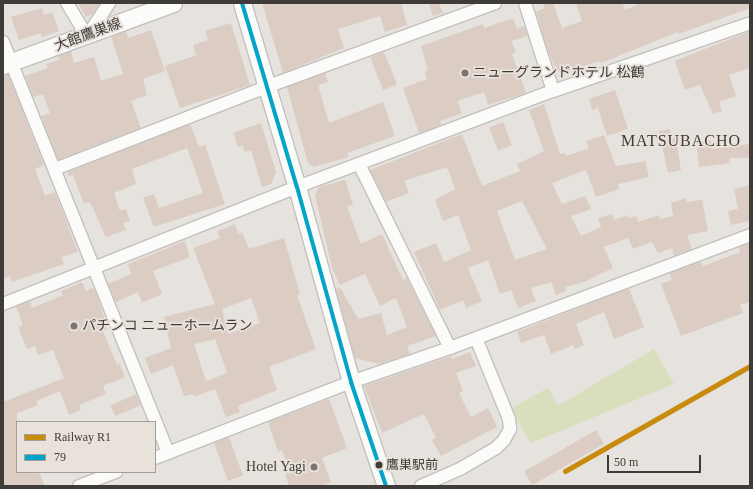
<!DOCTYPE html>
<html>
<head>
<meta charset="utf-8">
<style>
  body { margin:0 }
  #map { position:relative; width:753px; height:489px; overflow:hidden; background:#e6e2de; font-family:"Times New Roman","Noto Sans JP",serif }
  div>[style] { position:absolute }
  .green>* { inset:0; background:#d9dfbc }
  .building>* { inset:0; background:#dccdc4; transform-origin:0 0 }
  .roads { filter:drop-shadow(1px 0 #c3c0bd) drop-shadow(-1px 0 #c3c0bd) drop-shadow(0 1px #c3c0bd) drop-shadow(0 -1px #c3c0bd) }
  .street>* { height:12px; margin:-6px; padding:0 6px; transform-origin:6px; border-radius:6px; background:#fbfbfa }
  .secondary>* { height:17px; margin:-8.5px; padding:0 8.5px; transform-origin:8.5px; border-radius:8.5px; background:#fbfbfa }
  .rail>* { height:3px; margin-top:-1.5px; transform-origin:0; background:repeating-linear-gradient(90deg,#d4d3d2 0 6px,transparent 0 9px) }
  .bus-1>* { height:4px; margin:-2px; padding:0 2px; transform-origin:2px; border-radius:2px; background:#03a4c6 }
  .rail-1>* { height:5px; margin:-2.5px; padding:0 2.5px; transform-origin:2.5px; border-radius:2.5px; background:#c98b0e }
  .dots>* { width:11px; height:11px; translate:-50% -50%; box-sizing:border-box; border:2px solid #e9e2db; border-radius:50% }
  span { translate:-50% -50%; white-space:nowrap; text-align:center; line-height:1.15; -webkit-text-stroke:3.5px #e9e2db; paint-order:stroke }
  .bus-label { font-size:13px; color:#3e3b38 }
  .left { translate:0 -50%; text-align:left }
  .street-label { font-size:14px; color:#3e3b38 }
  .poi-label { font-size:14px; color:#3e3b38 }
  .right { translate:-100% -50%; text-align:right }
  .quarter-label { font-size:16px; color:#3e3b38; letter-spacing:1px }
  .frame { position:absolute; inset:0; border:4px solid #3e3b38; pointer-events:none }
  .legend { position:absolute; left:16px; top:421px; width:140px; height:52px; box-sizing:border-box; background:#e9e2db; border:1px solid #a59f9a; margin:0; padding:5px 7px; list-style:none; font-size:12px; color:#3e3b38 }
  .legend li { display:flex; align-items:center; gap:8px; height:20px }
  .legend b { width:20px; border:1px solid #a59f9a }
  .scale { position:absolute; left:607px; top:455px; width:94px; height:18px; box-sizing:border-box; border:2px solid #3e3b38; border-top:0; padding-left:5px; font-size:12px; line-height:14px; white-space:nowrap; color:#3e3b38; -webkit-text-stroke:3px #e9e2db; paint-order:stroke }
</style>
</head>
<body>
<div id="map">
  <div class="green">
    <div style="clip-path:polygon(654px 349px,674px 384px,531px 443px,510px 409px,548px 388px,558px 406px)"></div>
  </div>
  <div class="building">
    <div style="clip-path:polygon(78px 3px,100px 3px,93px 14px,86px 17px)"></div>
    <div style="clip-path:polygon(262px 3px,401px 3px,407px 25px,385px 32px,380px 16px,338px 29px,344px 48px,283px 73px)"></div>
    <div style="clip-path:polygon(429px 3px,439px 3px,443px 13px,433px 16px)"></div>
    <div style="clip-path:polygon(543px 3px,553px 3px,562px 28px,582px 21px,576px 3px,622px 3px,625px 10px,641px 3px,750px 3px,750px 8px,679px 34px,678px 32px,601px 63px,600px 61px,562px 73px,556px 70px,549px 54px,536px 12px,545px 8px)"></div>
    <div style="clip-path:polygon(42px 8px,44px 15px,52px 12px,59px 31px,42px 37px,41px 33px,19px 40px,11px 17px)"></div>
    <div style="clip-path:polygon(513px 18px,517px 29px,524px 26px,528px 36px,511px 41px,516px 52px,512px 54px,526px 93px,488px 105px,484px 92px,457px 101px,462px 113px,440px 121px,441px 125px,419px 133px,403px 88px,427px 79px,425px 72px,428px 70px,421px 46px,483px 24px,484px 28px)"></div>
    <div style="clip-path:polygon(231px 23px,250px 85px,180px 108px,165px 66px,196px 55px,193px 45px,208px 40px,205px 31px)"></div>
    <div style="clip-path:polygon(151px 30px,165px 71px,143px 79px,147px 95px,131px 101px,141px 128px,58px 160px,41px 116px,50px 113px,43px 94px,33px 97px,25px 76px,48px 68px,46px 64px,59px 60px,58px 56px,71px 51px,74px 63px,94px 57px,101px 81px,123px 74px,111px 36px,126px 31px,128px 38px)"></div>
    <div style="clip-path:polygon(750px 31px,750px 68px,729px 75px,736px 96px,719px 102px,722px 111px,713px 114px,700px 85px,685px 90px,675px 61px)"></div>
    <div style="left:384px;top:52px;width:35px;height:15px;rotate:68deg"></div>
    <div style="clip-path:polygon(325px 73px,328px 82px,318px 85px,329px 123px,383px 102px,395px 136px,347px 153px,349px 157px,314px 167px,308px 163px,287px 87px)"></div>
    <div style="clip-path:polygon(8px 74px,44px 165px,35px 169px,45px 196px,55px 192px,78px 252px,61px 257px,64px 264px,12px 282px,10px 276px,3px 279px,3px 75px)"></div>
    <div style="clip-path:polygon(615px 90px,628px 129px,607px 136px,598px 108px,592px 110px,589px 99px)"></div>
    <div style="clip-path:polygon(evenodd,544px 104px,560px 154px,565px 153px,566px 156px,589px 148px,586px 141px,604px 135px,616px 166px,645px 161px,649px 177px,618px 184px,619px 189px,596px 197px,586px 170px,552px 183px,562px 204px,585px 196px,591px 209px,571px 216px,581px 236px,601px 227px,598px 218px,612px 214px,614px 220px,627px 215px,628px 218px,636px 216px,638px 222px,659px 215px,660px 219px,673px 216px,671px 203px,686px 198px,687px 202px,702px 200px,708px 231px,687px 235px,692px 249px,674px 256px,672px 248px,658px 253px,652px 242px,633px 249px,628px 238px,604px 247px,613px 268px,584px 282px,565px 287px,566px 291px,556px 295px,551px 282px,531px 288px,536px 301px,518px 308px,511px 290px,500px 294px,488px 260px,468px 268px,482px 301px,466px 308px,463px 300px,440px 310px,414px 252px,436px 243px,444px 262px,471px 250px,458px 215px,443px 221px,435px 200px,455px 189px,447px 167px,404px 181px,409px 193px,386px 202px,370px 170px,462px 134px,482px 186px,520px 171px,517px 164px,544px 151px,529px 110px,544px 104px,522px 201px,547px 249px,515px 260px,497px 211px,522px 201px)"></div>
    <div style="left:503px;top:122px;width:25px;height:15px;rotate:69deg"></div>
    <div style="clip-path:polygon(261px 123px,276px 172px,271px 184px,262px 187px,251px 150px,245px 152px,242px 145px,238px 147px,233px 133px)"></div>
    <div style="clip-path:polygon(190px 124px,199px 147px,205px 145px,225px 204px,154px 227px,143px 198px,154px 194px,159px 208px,203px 193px,187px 148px,132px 169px,136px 184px,114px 193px,120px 211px,126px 209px,130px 221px,123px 223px,126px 230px,106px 237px,90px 202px,84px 204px,73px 175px,69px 176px,68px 172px)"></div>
    <div style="clip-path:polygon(670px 129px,671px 139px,676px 138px,681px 170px,668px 173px,659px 131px)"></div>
    <div style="clip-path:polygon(711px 140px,712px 149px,750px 144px,750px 158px,729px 158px,730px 163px,699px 167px,696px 142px)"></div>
    <div style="clip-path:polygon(345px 180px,353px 204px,347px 207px,361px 244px,382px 234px,403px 280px,407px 278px,436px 336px,407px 346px,410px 354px,379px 364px,355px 358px,336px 289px,340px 287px,358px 319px,381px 313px,387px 335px,407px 327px,396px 298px,380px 306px,365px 274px,340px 285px,332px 268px,315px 195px,319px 187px)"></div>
    <div style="clip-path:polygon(750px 185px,750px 221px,731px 225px,728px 211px,738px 209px,734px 189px)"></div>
    <div style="clip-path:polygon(evenodd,235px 224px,238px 234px,242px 232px,249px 249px,284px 238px,300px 294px,297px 295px,316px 349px,269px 367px,277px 390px,238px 406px,240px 412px,226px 417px,215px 389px,194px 397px,193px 394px,184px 396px,173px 365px,151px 374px,145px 358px,171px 348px,164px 317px,215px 304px,193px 248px,220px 238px,217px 231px,235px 224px,251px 298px,260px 323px,228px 334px,222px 309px,251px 298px,235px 224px,215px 339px,227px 373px,206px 381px,194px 344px,215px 339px)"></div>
    <div style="clip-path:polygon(185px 241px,190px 257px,153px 271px,162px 294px,142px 303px,138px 292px,116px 302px,108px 284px,131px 274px,128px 264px)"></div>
    <div style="clip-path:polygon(750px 243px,750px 302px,740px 305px,743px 313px,681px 336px,661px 284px,672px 280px,669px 273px,701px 261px,703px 266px,740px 252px,739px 247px)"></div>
    <div style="clip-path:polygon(82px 282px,86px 291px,92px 288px,95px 290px,105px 320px,104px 321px,107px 329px,103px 331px,117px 365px,120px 364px,125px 377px,103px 386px,106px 394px,79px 405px,81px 410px,69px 415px,60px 391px,36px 401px,38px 405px,17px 413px,17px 472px,39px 472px,45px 486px,3px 486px,3px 402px,64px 378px,53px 350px,38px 355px,35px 346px,27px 349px,18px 327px,23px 325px,16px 307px,30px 301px,32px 308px,63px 295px,61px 291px)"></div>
    <div style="clip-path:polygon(629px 288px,644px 327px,614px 339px,604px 312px,576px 324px,584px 345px,575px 349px,573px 345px,551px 354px,544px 335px,521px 343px,517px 332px)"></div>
    <div style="clip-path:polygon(470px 352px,476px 366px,456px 373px,463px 391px,459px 393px,471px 417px,488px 408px,497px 427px,441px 456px,432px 440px,436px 438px,424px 414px,382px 433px,364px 386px,451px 356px,452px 359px)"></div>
    <div style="left:136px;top:394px;width:12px;height:28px;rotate:66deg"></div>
    <div style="clip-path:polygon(329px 399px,347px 448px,322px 458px,331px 482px,321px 486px,289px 486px,285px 474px,290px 472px,282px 450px,278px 452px,268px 422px)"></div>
    <div style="left:596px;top:430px;width:16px;height:83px;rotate:60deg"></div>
    <div style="left:229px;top:437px;width:41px;height:16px;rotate:70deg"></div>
  </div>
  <div class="roads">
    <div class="street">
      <div style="left:67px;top:3px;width:39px;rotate:59deg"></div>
      <div style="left:87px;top:36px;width:40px;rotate:-56deg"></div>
      <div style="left:525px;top:3px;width:92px;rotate:72.3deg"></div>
      <div style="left:3px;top:42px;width:443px;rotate:68.1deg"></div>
      <div style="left:359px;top:164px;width:205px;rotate:63.7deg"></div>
      <div style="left:55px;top:169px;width:226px;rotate:-21.2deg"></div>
      <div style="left:266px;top:87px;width:244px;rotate:-20.1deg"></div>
      <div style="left:3px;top:304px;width:316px;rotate:-21.7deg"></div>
      <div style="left:297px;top:187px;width:273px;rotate:-20.6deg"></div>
      <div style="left:553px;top:91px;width:208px;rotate:-19deg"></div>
      <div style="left:155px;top:458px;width:210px;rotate:-21.2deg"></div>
      <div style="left:351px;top:382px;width:105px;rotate:-19deg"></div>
      <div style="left:450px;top:348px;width:321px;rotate:-20.6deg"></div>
      <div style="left:79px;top:486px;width:40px;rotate:-21deg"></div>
      <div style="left:421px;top:486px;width:43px;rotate:-23.6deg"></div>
      <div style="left:460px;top:469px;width:42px;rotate:-30.3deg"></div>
      <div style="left:496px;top:448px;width:11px;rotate:-45deg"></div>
      <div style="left:504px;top:440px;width:13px;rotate:-61deg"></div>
      <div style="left:510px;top:429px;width:10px;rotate:-96deg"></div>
      <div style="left:509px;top:419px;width:87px;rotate:-112.2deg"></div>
    </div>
    <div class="secondary">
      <div style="left:242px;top:3px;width:192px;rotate:73.4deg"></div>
      <div style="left:297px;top:187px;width:202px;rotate:74.5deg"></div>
      <div style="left:351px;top:382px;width:110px;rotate:71.4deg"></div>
      <div style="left:3px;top:65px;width:181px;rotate:-20deg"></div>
    </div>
  </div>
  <div class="rail">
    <div style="left:565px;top:471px;width:213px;rotate:-29.6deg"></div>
  </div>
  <div class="bus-1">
    <div style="left:242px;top:3px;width:192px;rotate:73.4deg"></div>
    <div style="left:297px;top:187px;width:202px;rotate:74.5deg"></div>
    <div style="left:351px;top:382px;width:110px;rotate:71.4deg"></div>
  </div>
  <div class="rail-1">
    <div style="left:565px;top:471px;width:213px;rotate:-29.6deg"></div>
  </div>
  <div class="dots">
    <div style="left:465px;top:73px;background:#797572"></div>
    <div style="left:74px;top:326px;background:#797572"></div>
    <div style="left:379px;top:465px;background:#3e3b38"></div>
    <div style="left:314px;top:467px;background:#797572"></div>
  </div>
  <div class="bus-label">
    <span class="left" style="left:386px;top:465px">鷹巣駅前</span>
  </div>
  <div class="street-label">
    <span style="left:88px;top:35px;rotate:-20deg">大館鷹巣線</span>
  </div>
  <div class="poi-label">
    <span class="left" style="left:473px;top:73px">ニューグランドホテル 松鶴</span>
    <span class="left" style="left:82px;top:326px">パチンコ ニューホームラン</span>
    <span class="right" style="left:306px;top:467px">Hotel Yagi</span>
  </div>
  <div class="quarter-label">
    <span style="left:681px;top:141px">MATSUBACHO</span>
  </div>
  <div class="frame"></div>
  <ul class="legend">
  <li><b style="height:5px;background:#c98b0e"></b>Railway R1</li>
  <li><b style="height:5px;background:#03a4c6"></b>79</li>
  </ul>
  <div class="scale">50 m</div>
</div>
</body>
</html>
